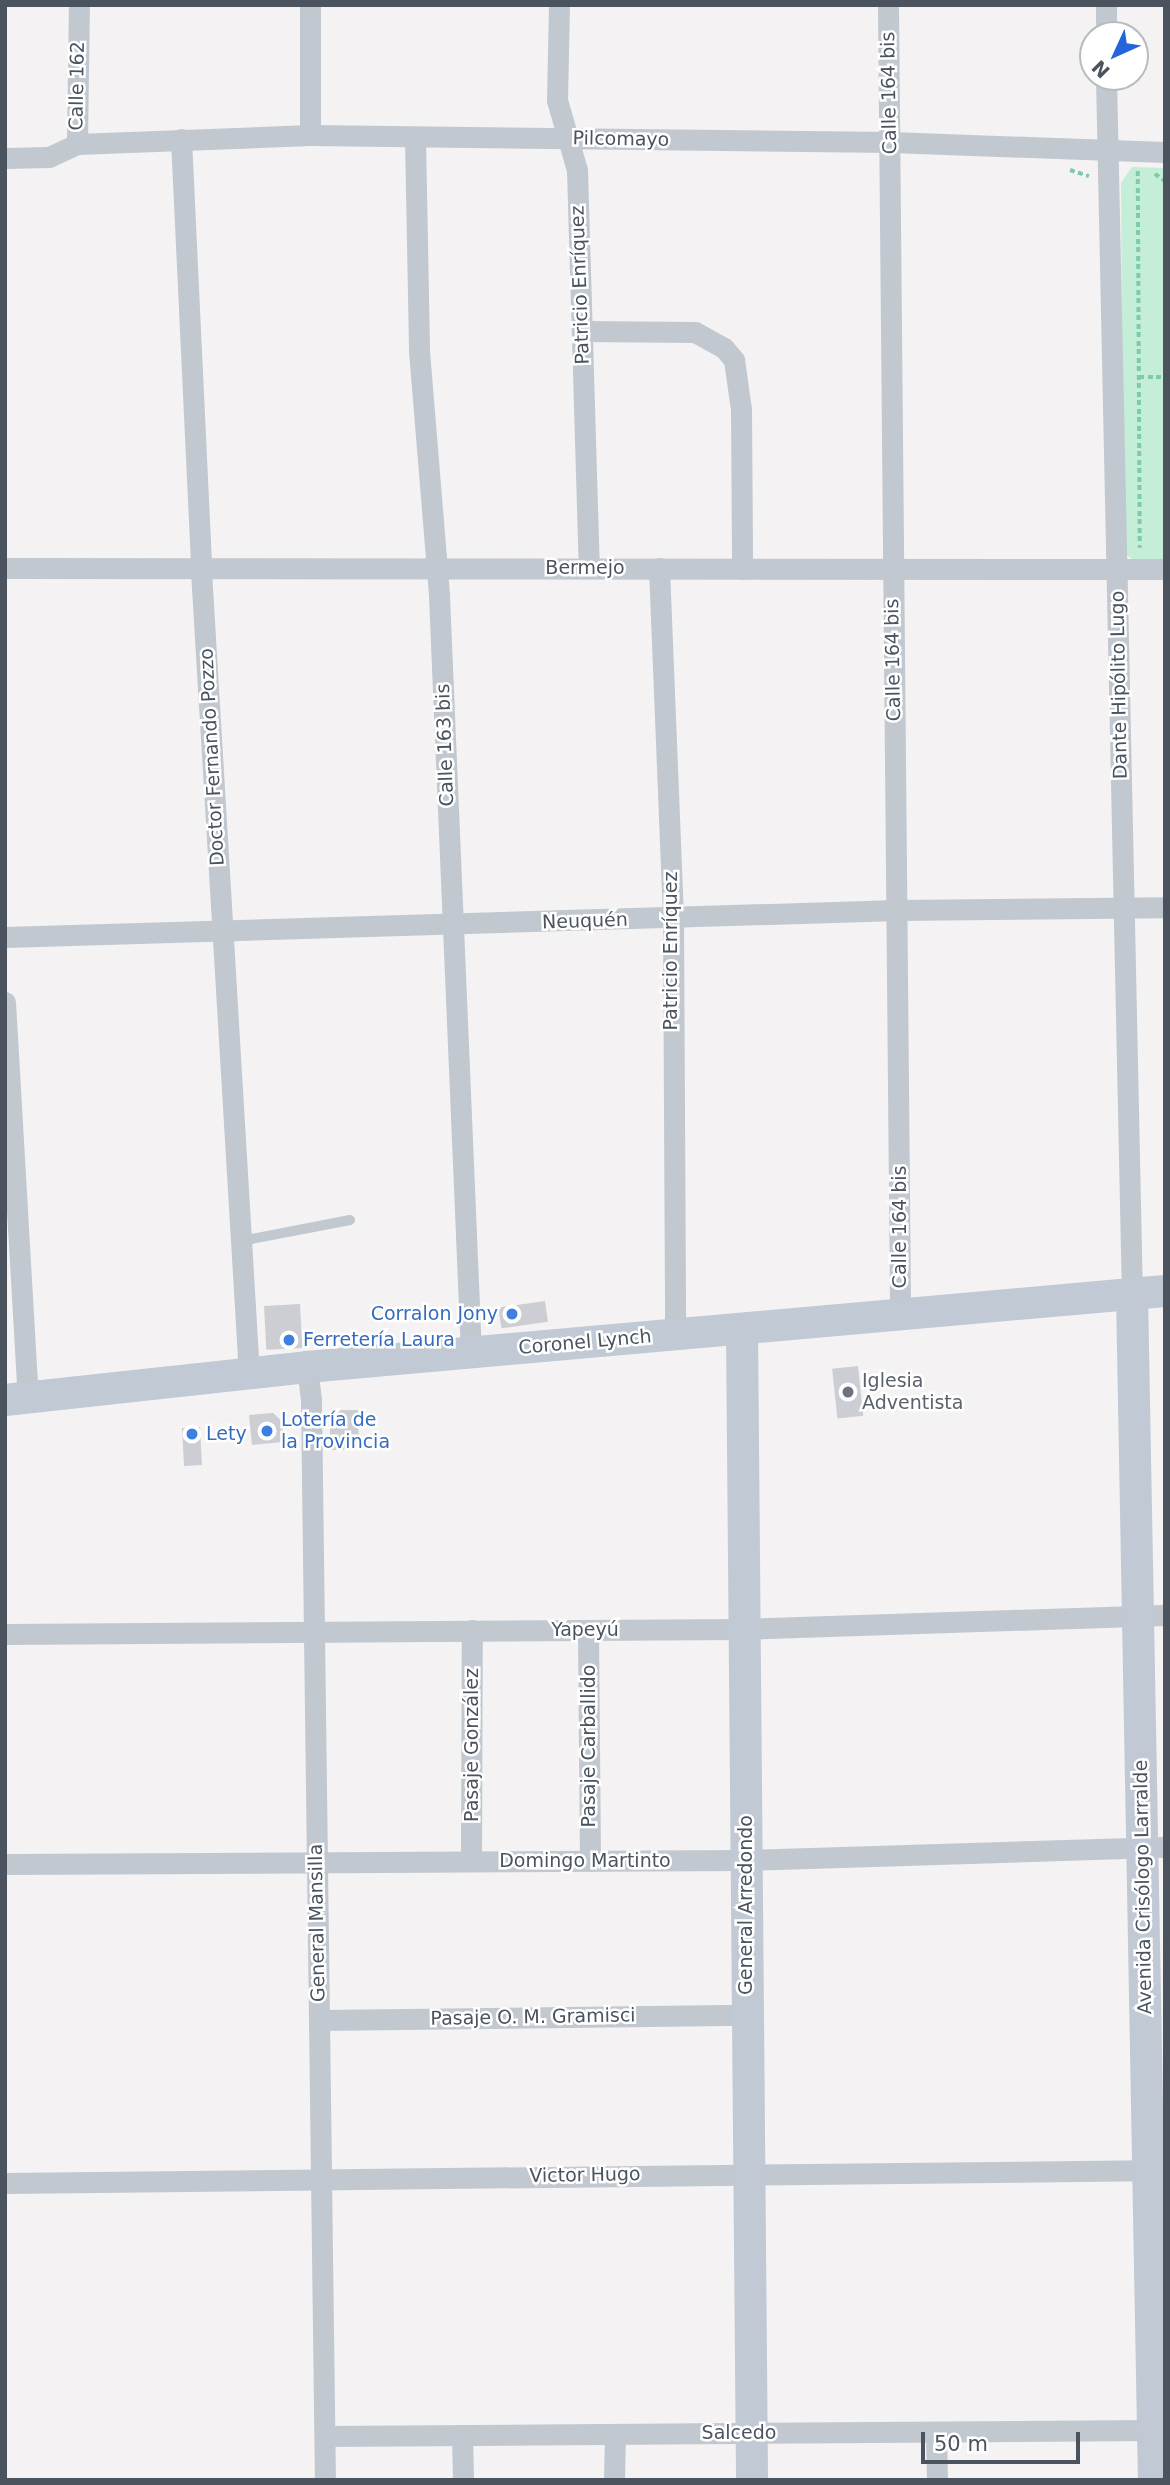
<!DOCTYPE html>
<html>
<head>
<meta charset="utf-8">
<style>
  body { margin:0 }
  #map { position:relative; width:1170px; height:2485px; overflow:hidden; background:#f4f2f2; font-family:"DejaVu Sans",sans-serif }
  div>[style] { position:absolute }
  .green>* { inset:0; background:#c4eed8 }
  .building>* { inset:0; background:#ccced4; transform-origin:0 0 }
  .path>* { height:3.5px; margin-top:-1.75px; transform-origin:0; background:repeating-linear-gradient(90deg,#7ecaab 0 5px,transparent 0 8.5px) }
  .lane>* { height:10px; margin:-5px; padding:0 5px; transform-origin:5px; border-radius:5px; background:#c1c8d0 }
  .street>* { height:21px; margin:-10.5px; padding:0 10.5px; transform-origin:10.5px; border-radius:10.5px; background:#c1c8d0 }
  .secondary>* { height:32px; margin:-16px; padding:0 16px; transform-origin:16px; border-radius:16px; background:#c1c9d4 }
  .dots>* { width:19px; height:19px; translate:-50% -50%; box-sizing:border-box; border:4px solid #fff; border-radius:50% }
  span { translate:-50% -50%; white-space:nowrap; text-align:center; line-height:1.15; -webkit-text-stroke:5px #fff; paint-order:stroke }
  .street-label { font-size:19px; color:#4b535f }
  .shop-label { font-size:19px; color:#366cbe }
  .right { translate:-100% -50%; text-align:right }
  .left { translate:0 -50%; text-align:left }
  .worship-label { font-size:19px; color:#5b616d }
  .frame { position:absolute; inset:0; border:7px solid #4b535f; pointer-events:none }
  .north { position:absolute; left:1079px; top:21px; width:70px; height:70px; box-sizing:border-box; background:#fff; border:2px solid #b7babf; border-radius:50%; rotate:225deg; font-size:19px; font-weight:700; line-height:28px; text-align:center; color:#4b535f }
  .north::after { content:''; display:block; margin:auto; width:24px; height:32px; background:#2565db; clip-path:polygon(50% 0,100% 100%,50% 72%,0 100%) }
  .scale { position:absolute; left:921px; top:2432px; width:159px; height:32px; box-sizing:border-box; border:4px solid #4b535f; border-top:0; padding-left:9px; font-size:21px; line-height:24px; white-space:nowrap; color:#4b535f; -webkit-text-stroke:5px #fff; paint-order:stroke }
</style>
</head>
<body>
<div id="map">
  <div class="green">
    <div style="clip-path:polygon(1132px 167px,1165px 168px,1165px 561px,1136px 562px,1123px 552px,1121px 183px)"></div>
  </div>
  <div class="building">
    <div style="left:545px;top:1301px;width:21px;height:47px;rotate:82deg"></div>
    <div style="left:300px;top:1304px;width:44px;height:36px;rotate:87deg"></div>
    <div style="left:858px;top:1366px;width:50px;height:26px;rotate:84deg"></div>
    <div style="clip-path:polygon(341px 1410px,358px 1410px,359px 1450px,330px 1450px,330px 1418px)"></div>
    <div style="clip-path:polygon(273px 1413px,282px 1421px,283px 1442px,252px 1445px,249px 1415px)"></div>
    <div style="left:200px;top:1427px;width:38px;height:18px;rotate:87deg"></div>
  </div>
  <div class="path">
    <div style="left:1070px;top:170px;width:20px;rotate:18deg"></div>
    <div style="left:1138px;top:171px;width:377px;rotate:89.7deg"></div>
    <div style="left:1155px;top:174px;width:12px;rotate:35deg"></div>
    <div style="left:1139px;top:377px;width:26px"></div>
  </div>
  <div class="lane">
    <div style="left:241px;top:1241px;width:111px;rotate:-10.9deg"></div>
  </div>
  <div class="street">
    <div style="left:559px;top:5px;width:95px;rotate:91.2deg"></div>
    <div style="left:557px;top:100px;width:73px;rotate:74.1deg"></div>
    <div style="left:577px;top:170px;width:398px;rotate:88.3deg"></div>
    <div style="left:888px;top:5px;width:1309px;rotate:89.47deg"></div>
    <div style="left:1106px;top:35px;width:30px;rotate:-90deg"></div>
    <div style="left:1106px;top:77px;width:1217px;rotate:88.78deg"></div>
    <div style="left:310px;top:135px;width:130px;rotate:-90deg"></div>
    <div style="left:181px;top:139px;width:432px;rotate:87.3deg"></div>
    <div style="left:201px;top:571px;width:804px;rotate:86.58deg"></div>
    <div style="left:415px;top:139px;width:212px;rotate:88.9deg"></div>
    <div style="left:419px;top:351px;width:246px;rotate:85.3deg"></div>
    <div style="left:439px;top:596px;width:757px;rotate:87.58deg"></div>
    <div style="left:77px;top:144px;width:233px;rotate:-2.2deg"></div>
    <div style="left:310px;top:135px;width:581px;rotate:0.69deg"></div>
    <div style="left:891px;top:142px;width:274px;rotate:2.1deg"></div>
    <div style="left:5px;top:158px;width:44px;rotate:-1.3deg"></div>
    <div style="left:49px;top:157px;width:31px;rotate:-25deg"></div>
    <div style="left:77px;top:144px;width:139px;rotate:-89.2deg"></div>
    <div style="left:582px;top:331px;width:113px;rotate:0.5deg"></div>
    <div style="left:695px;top:332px;width:33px;rotate:29deg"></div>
    <div style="left:724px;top:348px;width:16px;rotate:50deg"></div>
    <div style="left:734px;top:360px;width:49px;rotate:81.9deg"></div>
    <div style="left:741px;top:409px;width:160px;rotate:89.6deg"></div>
    <div style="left:5px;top:568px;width:1160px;rotate:0.05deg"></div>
    <div style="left:659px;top:568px;width:350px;rotate:87.7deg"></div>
    <div style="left:673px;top:918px;width:416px;rotate:89.7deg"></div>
    <div style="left:5px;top:937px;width:893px;rotate:-1.73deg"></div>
    <div style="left:898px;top:910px;width:267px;rotate:-0.6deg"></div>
    <div style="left:5px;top:1002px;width:396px;rotate:86.7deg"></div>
    <div style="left:307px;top:1367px;width:34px;rotate:83deg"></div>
    <div style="left:311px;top:1401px;width:1079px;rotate:89.26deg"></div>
    <div style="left:588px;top:1631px;width:230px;rotate:89.5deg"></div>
    <div style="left:5px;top:1634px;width:737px;rotate:-0.39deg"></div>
    <div style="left:742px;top:1629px;width:423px;rotate:-1.9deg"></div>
    <div style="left:471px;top:1861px;width:231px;rotate:-89.8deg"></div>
    <div style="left:5px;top:1864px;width:742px;rotate:-0.31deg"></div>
    <div style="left:747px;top:1860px;width:418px;rotate:-1.8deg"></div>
    <div style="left:320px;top:2020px;width:427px;rotate:-0.7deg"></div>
    <div style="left:5px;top:2183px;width:1160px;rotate:-0.64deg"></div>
    <div style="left:936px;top:2433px;width:47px;rotate:88.8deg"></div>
    <div style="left:462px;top:2435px;width:45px;rotate:88.7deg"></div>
    <div style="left:325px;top:2436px;width:828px;rotate:-0.42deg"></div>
    <div style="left:614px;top:2480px;width:46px;rotate:-88.8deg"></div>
  </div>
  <div class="secondary">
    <div style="left:1132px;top:1294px;width:1186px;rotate:88.94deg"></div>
    <div style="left:742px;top:1329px;width:1151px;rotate:89.5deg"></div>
    <div style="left:5px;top:1400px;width:304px;rotate:-6.2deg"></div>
    <div style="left:307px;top:1367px;width:861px;rotate:-5.06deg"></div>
  </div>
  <div class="dots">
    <div style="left:512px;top:1314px;background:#3f7fe0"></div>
    <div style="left:289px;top:1340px;background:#3f7fe0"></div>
    <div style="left:848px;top:1392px;background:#6b7280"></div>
    <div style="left:267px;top:1431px;background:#3f7fe0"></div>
    <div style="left:192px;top:1434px;background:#3f7fe0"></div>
  </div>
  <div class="street-label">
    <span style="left:77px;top:86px;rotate:-89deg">Calle 162</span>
    <span style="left:889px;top:93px;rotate:-91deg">Calle 164 bis</span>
    <span style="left:621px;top:139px;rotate:1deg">Pilcomayo</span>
    <span style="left:580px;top:285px;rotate:-92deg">Patricio Enríquez</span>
    <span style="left:585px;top:568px">Bermejo</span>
    <span style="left:893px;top:660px;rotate:-91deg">Calle 164 bis</span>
    <span style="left:1119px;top:685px;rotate:-91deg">Dante Hipólito Lugo</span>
    <span style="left:445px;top:745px;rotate:-92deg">Calle 163 bis</span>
    <span style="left:212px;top:757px;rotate:-93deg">Doctor Fernando Pozzo</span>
    <span style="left:585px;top:921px;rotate:-2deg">Neuquén</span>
    <span style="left:671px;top:951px;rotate:-90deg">Patricio Enríquez</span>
    <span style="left:900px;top:1227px;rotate:-90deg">Calle 164 bis</span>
    <span style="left:585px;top:1342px;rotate:-5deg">Coronel Lynch</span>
    <span style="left:585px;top:1630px">Yapeyú</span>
    <span style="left:472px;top:1745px;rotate:-90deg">Pasaje González</span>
    <span style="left:589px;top:1746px;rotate:-90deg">Pasaje Carballido</span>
    <span style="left:585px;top:1861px">Domingo Martinto</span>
    <span style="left:1143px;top:1887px;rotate:-91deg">Avenida Crisólogo Larralde</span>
    <span style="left:746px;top:1905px;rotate:-90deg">General Arredondo</span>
    <span style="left:317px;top:1923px;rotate:-91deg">General Mansilla</span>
    <span style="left:533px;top:2017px;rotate:-1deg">Pasaje O. M. Gramisci</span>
    <span style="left:585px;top:2175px;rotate:-1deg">Victor Hugo</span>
    <span style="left:739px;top:2433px">Salcedo</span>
  </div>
  <div class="shop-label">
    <span class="right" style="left:498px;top:1314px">Corralon Jony</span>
    <span class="left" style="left:303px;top:1340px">Ferretería Laura</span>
    <span class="left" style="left:281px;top:1431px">Lotería de<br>la Provincia</span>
    <span class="left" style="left:206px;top:1434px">Lety</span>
  </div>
  <div class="worship-label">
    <span class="left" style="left:862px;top:1392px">Iglesia<br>Adventista</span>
  </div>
  <div class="frame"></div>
  <div class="north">N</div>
  <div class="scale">50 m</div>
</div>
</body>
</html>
